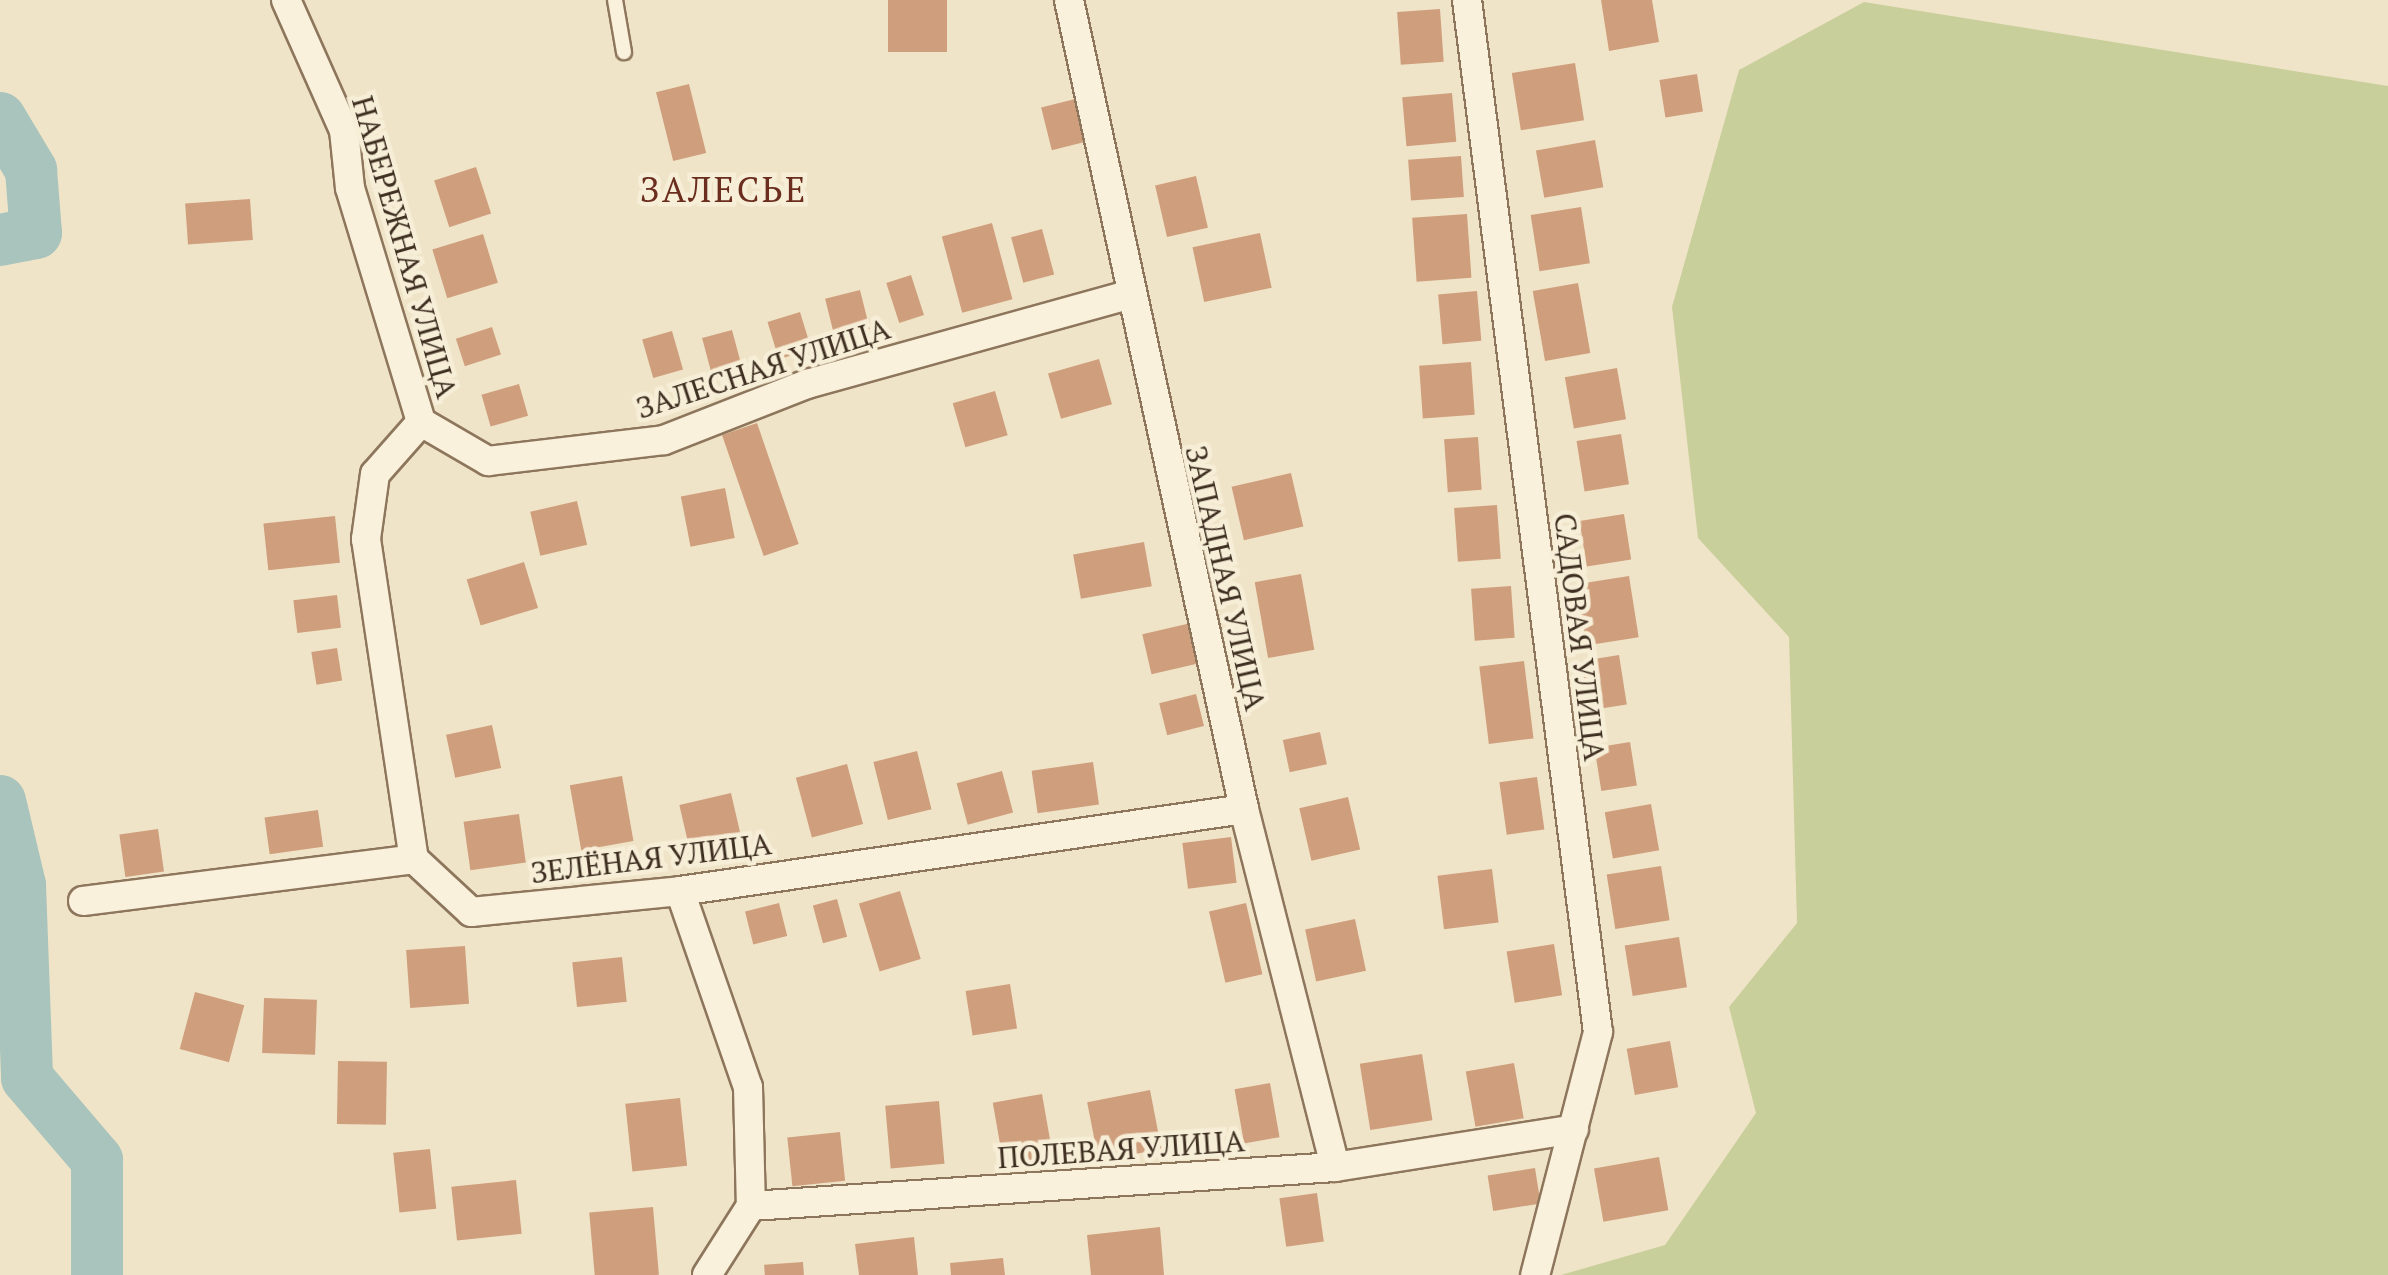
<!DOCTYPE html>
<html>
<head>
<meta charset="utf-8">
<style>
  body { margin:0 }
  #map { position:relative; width:2388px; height:1275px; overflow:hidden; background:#f0e4c8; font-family:"PT Serif",serif }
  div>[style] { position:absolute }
  .green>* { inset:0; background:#c9cf9b }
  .river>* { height:52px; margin:-26px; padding:0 26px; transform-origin:26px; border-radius:26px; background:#a9c4bc }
  .building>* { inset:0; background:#cf9f7d; transform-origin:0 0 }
  .roads { filter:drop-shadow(2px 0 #8d765c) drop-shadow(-2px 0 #8d765c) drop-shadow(0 2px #8d765c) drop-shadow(0 -2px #8d765c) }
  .lane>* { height:14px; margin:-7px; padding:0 7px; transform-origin:7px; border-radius:7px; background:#faf1dc }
  .street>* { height:28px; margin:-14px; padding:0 14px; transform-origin:14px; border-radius:14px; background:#faf1dc }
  span { translate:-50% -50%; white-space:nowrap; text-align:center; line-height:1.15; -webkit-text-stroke:9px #f7eed8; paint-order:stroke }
  .street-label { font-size:30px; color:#3d2e20 }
  .quarter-label { font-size:35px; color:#6b2e1e; letter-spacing:2.5px }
</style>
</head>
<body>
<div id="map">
  <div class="green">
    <div style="clip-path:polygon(1864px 2px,2388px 86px,2388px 1275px,1561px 1275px,1665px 1245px,1756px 1113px,1729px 1007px,1797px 923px,1789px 637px,1698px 538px,1672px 307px,1739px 70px)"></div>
  </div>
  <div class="river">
    <div style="left:0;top:118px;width:61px;rotate:59.2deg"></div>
    <div style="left:31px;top:170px;width:63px;rotate:85.5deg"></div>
    <div style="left:36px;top:233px;width:37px;rotate:169deg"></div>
    <div style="left:0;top:801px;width:86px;rotate:76.6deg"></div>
    <div style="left:20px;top:885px;width:193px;rotate:87.9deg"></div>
    <div style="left:27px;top:1078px;width:108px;rotate:49.5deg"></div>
    <div style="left:97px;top:1160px;width:115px;rotate:90deg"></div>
  </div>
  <div class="building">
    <div style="left:888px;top:0;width:59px;height:52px"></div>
    <div style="clip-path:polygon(1601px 0,1652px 0,1659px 42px,1609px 51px)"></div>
    <div style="left:1440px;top:9px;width:53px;height:43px;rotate:86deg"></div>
    <div style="left:1575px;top:63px;width:58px;height:64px;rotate:81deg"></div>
    <div style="left:1697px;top:74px;width:38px;height:38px;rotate:81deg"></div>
    <div style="left:689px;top:84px;width:71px;height:34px;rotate:76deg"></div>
    <div style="left:1452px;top:93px;width:49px;height:50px;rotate:85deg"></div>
    <div style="left:1079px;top:98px;width:44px;height:39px;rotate:76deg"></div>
    <div style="left:1595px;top:140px;width:48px;height:60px;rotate:80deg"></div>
    <div style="left:1461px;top:156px;width:41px;height:53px;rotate:86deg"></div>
    <div style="left:476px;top:167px;width:49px;height:44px;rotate:72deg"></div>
    <div style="left:1196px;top:176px;width:53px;height:42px;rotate:77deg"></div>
    <div style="left:250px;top:199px;width:41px;height:65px;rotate:86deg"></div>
    <div style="left:1581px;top:207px;width:57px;height:51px;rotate:81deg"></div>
    <div style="left:1467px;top:214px;width:64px;height:55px;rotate:86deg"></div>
    <div style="left:992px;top:223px;width:79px;height:52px;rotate:75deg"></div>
    <div style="left:1042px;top:229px;width:47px;height:32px;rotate:75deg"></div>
    <div style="left:1260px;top:233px;width:56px;height:69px;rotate:78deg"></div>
    <div style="left:483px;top:234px;width:51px;height:53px;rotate:73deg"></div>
    <div style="left:911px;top:275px;width:42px;height:26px;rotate:72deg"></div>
    <div style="left:1578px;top:283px;width:71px;height:46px;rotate:80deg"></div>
    <div style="left:860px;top:290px;width:40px;height:36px;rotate:76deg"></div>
    <div style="left:1477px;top:291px;width:50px;height:39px;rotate:85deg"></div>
    <div style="left:800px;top:312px;width:39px;height:34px;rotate:73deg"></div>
    <div style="left:492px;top:327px;width:29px;height:38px;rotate:72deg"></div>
    <div style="left:732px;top:330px;width:38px;height:31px;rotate:75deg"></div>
    <div style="left:672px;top:331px;width:40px;height:31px;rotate:74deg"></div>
    <div style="left:1099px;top:359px;width:47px;height:53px;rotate:74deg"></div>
    <div style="left:1471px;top:362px;width:53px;height:52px;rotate:86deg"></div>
    <div style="left:1617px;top:368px;width:52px;height:53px;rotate:80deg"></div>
    <div style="left:519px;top:384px;width:33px;height:39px;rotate:74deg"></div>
    <div style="left:995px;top:391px;width:46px;height:44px;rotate:74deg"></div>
    <div style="left:757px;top:423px;width:128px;height:37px;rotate:71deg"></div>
    <div style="left:1621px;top:434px;width:51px;height:45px;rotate:81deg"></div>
    <div style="left:1478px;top:437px;width:53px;height:34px;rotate:86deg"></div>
    <div style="left:1291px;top:473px;width:55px;height:61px;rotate:77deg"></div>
    <div style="left:725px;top:488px;width:51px;height:45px;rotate:79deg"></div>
    <div style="left:577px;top:501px;width:45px;height:48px;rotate:77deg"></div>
    <div style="left:1497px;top:505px;width:54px;height:43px;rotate:86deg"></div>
    <div style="left:1624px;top:514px;width:46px;height:45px;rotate:81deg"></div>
    <div style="left:335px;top:516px;width:47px;height:72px;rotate:84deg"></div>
    <div style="left:1144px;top:542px;width:45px;height:72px;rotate:80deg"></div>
    <div style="left:524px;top:562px;width:48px;height:60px;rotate:73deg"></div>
    <div style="left:1301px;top:574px;width:77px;height:47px;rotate:80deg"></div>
    <div style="left:1629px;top:576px;width:62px;height:53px;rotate:81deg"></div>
    <div style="left:1511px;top:586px;width:52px;height:40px;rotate:86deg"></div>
    <div style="left:337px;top:595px;width:33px;height:44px;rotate:83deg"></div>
    <div style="left:1191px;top:623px;width:41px;height:50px;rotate:77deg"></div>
    <div style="left:337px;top:648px;width:33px;height:26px;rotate:81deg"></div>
    <div style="left:1619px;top:655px;width:50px;height:38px;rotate:81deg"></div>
    <div style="left:1524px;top:661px;width:78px;height:45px;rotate:83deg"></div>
    <div style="left:1196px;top:694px;width:33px;height:38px;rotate:76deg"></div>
    <div style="left:492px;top:725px;width:44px;height:47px;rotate:78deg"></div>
    <div style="left:1320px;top:732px;width:33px;height:38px;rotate:78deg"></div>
    <div style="left:1630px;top:742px;width:44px;height:36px;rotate:81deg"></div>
    <div style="left:917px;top:751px;width:60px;height:45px;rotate:76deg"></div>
    <div style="left:1093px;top:762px;width:43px;height:62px;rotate:82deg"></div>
    <div style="left:847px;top:764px;width:62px;height:53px;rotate:75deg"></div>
    <div style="left:1002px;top:771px;width:43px;height:47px;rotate:75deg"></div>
    <div style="left:622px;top:776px;width:66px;height:53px;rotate:80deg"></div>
    <div style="left:1537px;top:777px;width:53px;height:38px;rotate:82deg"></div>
    <div style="left:731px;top:793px;width:57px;height:53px;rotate:77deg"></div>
    <div style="left:1348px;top:797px;width:54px;height:50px;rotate:77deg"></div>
    <div style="left:1651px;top:804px;width:47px;height:47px;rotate:80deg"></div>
    <div style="left:318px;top:810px;width:37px;height:54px;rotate:82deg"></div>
    <div style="left:519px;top:814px;width:49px;height:56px;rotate:82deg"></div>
    <div style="left:158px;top:829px;width:43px;height:39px;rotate:82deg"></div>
    <div style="left:1231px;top:837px;width:46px;height:49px;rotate:83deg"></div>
    <div style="left:1661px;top:866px;width:55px;height:55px;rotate:81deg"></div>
    <div style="left:1492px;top:869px;width:54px;height:55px;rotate:83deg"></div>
    <div style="left:900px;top:891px;width:71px;height:43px;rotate:73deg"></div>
    <div style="left:837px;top:899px;width:39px;height:25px;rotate:75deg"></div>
    <div style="left:779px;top:903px;width:34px;height:35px;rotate:76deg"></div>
    <div style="left:1246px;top:903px;width:73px;height:38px;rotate:77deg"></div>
    <div style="left:1355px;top:919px;width:53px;height:51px;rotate:78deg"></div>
    <div style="left:1679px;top:937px;width:51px;height:55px;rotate:81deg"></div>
    <div style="left:1554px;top:944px;width:52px;height:48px;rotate:81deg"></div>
    <div style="left:465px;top:946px;width:58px;height:59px;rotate:86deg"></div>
    <div style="left:622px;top:957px;width:45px;height:50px;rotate:84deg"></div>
    <div style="left:1010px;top:984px;width:45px;height:45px;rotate:81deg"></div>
    <div style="left:195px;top:992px;width:51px;height:59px;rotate:15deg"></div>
    <div style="left:264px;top:998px;width:53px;height:55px;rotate:2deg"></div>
    <div style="left:1670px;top:1041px;width:47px;height:44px;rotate:80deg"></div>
    <div style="left:1422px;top:1054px;width:67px;height:63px;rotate:81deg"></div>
    <div style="left:338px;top:1061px;width:49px;height:63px;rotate:1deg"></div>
    <div style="left:1514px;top:1063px;width:56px;height:49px;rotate:80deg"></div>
    <div style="left:1270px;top:1083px;width:55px;height:36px;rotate:80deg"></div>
    <div style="left:1150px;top:1090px;width:60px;height:64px;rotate:79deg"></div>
    <div style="left:1042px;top:1094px;width:66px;height:50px;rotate:80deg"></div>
    <div style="left:680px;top:1098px;width:68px;height:55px;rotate:84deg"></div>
    <div style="left:939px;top:1101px;width:63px;height:54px;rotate:85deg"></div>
    <div style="left:840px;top:1132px;width:49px;height:53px;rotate:84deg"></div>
    <div style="left:430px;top:1149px;width:60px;height:37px;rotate:84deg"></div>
    <div style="left:1659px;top:1157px;width:54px;height:66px;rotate:80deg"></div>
    <div style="left:1535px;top:1168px;width:36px;height:48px;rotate:81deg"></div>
    <div style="left:516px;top:1180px;width:54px;height:65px;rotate:84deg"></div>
    <div style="left:1317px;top:1193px;width:49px;height:38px;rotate:82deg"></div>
    <div style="left:653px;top:1207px;width:68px;height:64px;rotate:85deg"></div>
    <div style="clip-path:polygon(1160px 1227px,1164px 1275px,1091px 1275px,1087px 1235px)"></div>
    <div style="clip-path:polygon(914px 1237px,918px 1275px,859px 1275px,855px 1244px)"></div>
    <div style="clip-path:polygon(1003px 1258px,1005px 1275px,951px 1275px,950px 1263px)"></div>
    <div style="left:803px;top:1262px;width:13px;height:39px;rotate:86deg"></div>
  </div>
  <div class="roads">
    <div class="lane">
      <div style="left:615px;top:0;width:53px;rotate:80.2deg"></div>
    </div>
    <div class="street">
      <div style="left:286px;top:0;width:142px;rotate:66deg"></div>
      <div style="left:344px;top:130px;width:58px;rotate:84.1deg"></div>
      <div style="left:350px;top:188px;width:245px;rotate:73.1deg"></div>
      <div style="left:421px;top:422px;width:69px;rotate:131.5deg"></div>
      <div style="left:375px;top:474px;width:66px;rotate:97.9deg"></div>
      <div style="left:366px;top:539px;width:324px;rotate:81.5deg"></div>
      <div style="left:1069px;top:0;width:828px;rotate:77.79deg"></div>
      <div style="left:1244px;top:809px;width:369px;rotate:75.7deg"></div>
      <div style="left:1467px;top:0;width:1040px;rotate:82.77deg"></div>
      <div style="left:1598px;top:1032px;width:251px;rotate:104.5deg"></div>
      <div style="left:421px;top:422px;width:78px;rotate:30.2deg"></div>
      <div style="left:488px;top:461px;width:177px;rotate:-6.8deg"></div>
      <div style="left:664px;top:440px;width:154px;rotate:-21.4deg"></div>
      <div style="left:807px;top:384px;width:334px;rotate:-15.5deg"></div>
      <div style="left:680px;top:891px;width:207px;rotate:70.9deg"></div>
      <div style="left:748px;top:1087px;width:119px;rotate:88.6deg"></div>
      <div style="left:83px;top:901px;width:334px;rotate:-7.2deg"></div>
      <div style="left:414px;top:859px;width:78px;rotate:42.9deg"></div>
      <div style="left:471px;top:912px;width:210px;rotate:-5.7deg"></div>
      <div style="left:680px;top:891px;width:570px;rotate:-8.27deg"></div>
      <div style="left:707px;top:1275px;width:82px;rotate:-57.5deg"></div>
      <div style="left:751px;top:1206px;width:585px;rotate:-3.82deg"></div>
      <div style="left:1335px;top:1167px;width:242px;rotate:-9deg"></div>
    </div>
  </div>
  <div class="street-label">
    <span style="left:405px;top:247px;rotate:74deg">НАБЕРЕЖНАЯ УЛИЦА</span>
    <span style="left:763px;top:368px;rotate:-18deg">ЗАЛЕСНАЯ УЛИЦА</span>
    <span style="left:1226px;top:578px;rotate:77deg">ЗАПАДНАЯ УЛИЦА</span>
    <span style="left:1580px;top:637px;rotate:83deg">САДОВАЯ УЛИЦА</span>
    <span style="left:651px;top:858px;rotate:-7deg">ЗЕЛЁНАЯ УЛИЦА</span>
    <span style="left:1121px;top:1149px;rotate:-4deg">ПОЛЕВАЯ УЛИЦА</span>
  </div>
  <div class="quarter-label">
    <span style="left:724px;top:189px">ЗАЛЕСЬЕ</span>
  </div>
</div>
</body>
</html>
